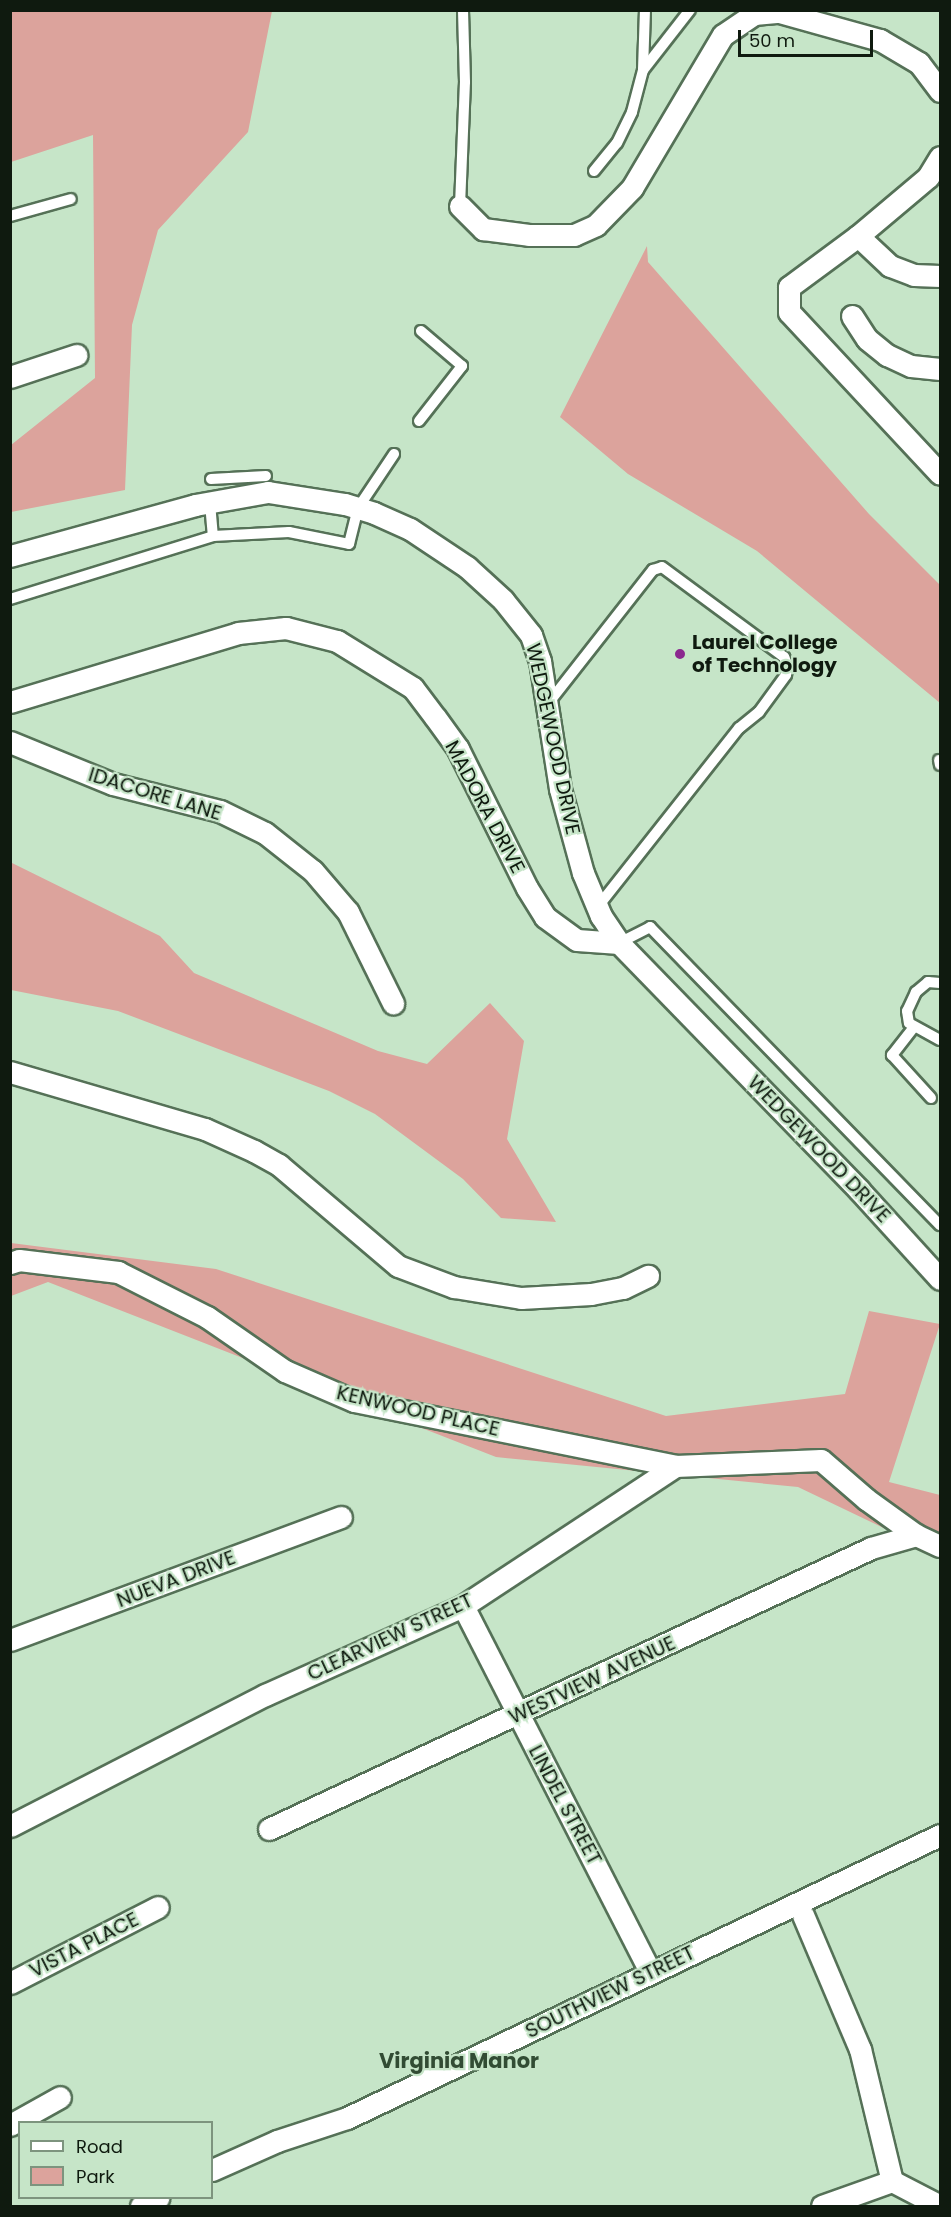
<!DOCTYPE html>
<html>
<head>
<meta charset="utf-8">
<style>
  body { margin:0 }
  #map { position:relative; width:951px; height:2217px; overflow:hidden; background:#c6e5c8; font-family:Poppins,sans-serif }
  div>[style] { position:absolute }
  .green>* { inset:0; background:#dca39c }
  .roads { filter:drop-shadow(2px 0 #557157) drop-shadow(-2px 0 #557157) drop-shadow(0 2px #557157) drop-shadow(0 -2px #557157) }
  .service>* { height:10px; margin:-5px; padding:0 5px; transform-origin:5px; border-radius:5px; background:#fff }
  .minor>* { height:21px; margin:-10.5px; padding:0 10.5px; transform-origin:10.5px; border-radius:10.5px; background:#fff }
  .dots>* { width:16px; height:16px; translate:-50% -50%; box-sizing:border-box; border:3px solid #c6e5c8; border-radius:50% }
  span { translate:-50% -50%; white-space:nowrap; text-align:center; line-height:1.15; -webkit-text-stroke:4.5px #c6e5c8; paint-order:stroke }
  .poi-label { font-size:20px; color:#0f1a0f; font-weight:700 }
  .left { translate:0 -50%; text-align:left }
  .street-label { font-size:20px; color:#0f1a0f }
  .neighbourhood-label { font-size:21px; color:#324c34; font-weight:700 }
  .frame { position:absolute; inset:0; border:12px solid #0f1a0f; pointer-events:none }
  .legend { position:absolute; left:18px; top:2121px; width:195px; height:78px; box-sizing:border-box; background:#c6e5c8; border:2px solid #7d947e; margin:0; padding:8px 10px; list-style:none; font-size:18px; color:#0f1a0f }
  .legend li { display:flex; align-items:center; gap:12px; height:30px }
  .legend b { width:30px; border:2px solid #7d947e }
  .scale { position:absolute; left:738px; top:30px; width:135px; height:27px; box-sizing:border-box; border:3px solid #0f1a0f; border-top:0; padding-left:8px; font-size:18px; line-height:21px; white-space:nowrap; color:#0f1a0f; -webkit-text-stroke:4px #c6e5c8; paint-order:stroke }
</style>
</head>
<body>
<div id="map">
  <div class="green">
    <div style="clip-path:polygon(11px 10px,272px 11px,248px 132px,158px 230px,132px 325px,125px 490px,11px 512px,11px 445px,95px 378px,93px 135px,11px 162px)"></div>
    <div style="clip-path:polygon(647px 246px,648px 262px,869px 514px,940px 585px,940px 703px,757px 551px,628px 474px,560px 417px)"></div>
    <div style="clip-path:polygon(10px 862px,160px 936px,194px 973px,378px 1051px,427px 1064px,490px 1003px,524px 1041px,507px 1139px,556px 1222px,501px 1218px,463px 1179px,375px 1114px,329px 1091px,118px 1011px,11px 990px)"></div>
    <div style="clip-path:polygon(11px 1243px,216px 1269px,666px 1416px,845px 1394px,869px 1311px,940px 1324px,889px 1482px,940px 1495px,940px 1555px,798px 1487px,496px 1457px,48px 1282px,11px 1296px)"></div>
  </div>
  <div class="roads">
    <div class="service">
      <div style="left:644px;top:69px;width:75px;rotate:-52.1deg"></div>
      <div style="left:594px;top:171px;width:36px;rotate:-51deg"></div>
      <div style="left:617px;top:143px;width:34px;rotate:-64deg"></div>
      <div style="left:632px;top:112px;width:43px;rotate:-75.3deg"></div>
      <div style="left:643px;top:70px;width:60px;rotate:-88.1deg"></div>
      <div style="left:460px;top:206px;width:124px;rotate:-87.7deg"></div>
      <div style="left:465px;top:82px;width:72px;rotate:-91.6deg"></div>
      <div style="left:10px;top:216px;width:63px;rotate:-15.6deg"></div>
      <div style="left:419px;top:421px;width:70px;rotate:-52deg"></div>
      <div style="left:462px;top:366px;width:54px;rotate:-139.5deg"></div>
      <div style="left:211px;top:479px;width:55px;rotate:-3.1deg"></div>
      <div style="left:210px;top:503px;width:33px;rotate:85deg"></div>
      <div style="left:10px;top:599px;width:213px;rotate:-17.2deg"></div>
      <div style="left:213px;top:536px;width:76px;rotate:-3deg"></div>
      <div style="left:289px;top:532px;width:61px;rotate:11.3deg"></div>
      <div style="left:349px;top:544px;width:37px;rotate:-76deg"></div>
      <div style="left:358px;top:508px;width:65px;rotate:-56.3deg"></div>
      <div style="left:547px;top:705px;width:172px;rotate:-51.9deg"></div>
      <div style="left:653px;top:570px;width:9px;rotate:-18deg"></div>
      <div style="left:662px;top:567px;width:152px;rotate:36.4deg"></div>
      <div style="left:784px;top:657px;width:10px;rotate:66deg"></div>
      <div style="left:788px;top:666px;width:9px;rotate:103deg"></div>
      <div style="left:786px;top:675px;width:46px;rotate:126.1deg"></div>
      <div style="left:759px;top:712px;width:26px;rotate:141deg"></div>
      <div style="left:739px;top:728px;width:229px;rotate:128.3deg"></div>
      <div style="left:939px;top:760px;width:5px;rotate:79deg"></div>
      <div style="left:619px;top:943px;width:35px;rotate:-27deg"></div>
      <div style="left:650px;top:927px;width:416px;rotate:45.8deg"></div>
      <div style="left:940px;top:983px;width:12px;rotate:-175deg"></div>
      <div style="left:928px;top:982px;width:16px;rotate:140deg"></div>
      <div style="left:916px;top:992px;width:21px;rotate:115deg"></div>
      <div style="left:907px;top:1011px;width:12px;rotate:81deg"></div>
      <div style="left:909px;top:1023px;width:35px;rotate:29deg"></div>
      <div style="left:914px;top:1027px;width:36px;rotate:128deg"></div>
      <div style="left:892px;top:1055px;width:58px;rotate:47.8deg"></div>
    </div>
    <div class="minor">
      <div style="left:460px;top:206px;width:33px;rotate:45deg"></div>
      <div style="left:483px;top:229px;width:46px;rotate:7.4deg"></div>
      <div style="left:529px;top:235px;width:45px"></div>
      <div style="left:574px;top:235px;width:24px;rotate:-24deg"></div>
      <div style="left:596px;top:225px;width:52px;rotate:-45.8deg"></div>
      <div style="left:632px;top:188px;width:178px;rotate:-59.3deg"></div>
      <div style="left:723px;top:35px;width:37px;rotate:-34deg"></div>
      <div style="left:754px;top:14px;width:25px;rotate:-5deg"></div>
      <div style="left:779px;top:12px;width:105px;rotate:15.5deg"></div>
      <div style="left:880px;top:40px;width:45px;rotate:30.5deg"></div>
      <div style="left:919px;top:63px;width:35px;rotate:53deg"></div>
      <div style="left:858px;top:236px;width:92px;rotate:-40.1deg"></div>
      <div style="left:928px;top:177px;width:23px;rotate:-59deg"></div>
      <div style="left:940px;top:276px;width:26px;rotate:-178deg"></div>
      <div style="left:914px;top:275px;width:26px;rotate:-159deg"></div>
      <div style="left:890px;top:266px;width:44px;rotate:-136.8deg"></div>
      <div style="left:858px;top:236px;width:86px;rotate:143.5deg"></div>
      <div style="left:789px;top:287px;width:25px;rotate:90deg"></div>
      <div style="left:789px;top:312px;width:221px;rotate:47deg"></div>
      <div style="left:852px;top:316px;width:27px;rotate:57deg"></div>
      <div style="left:867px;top:339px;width:26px;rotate:39deg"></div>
      <div style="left:887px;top:355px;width:26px;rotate:25deg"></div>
      <div style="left:911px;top:366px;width:29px;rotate:6deg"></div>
      <div style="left:10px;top:377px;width:70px;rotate:-18.4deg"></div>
      <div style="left:10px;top:556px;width:192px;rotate:-15.4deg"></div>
      <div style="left:195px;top:505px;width:74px;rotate:-10.1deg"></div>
      <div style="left:268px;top:492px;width:78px;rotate:8.9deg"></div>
      <div style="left:345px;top:504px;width:30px;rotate:17deg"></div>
      <div style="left:374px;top:513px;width:39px;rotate:24deg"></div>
      <div style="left:410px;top:529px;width:69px;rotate:33.7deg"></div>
      <div style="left:467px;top:567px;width:49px;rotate:42.5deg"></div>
      <div style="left:503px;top:600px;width:45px;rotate:51.3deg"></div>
      <div style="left:531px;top:635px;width:28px;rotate:71deg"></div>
      <div style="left:540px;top:661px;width:130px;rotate:81.1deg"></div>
      <div style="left:560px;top:789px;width:87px;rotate:74.7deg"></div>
      <div style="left:583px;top:873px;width:47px;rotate:67.3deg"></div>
      <div style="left:601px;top:916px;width:32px;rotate:56deg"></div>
      <div style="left:619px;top:943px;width:344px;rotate:45.8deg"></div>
      <div style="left:859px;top:1190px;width:120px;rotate:47.7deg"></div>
      <div style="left:10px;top:702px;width:238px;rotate:-16.8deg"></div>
      <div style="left:238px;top:633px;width:48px;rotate:-5.9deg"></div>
      <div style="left:286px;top:628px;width:53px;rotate:14.3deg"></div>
      <div style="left:337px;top:641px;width:89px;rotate:31.7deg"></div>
      <div style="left:413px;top:688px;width:36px;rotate:53deg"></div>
      <div style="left:435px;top:717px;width:39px;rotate:54deg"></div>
      <div style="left:458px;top:749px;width:155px;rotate:63.6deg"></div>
      <div style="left:527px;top:888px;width:34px;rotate:58deg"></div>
      <div style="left:545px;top:917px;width:39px;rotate:36deg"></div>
      <div style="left:577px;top:940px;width:42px;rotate:4.1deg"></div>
      <div style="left:10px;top:742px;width:111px;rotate:22.2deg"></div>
      <div style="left:113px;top:784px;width:110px;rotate:14.2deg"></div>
      <div style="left:220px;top:811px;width:50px;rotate:26.1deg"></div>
      <div style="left:265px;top:833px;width:61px;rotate:38.4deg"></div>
      <div style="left:313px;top:871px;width:54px;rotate:49.5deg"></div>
      <div style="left:348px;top:912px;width:102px;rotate:63.7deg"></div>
      <div style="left:10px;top:1072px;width:203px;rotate:16.3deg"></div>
      <div style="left:205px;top:1129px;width:54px;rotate:24.2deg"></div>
      <div style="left:254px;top:1151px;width:29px;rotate:29deg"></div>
      <div style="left:279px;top:1165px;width:156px;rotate:40.3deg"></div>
      <div style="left:398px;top:1266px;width:60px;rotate:20.6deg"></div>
      <div style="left:454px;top:1287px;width:68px;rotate:9.3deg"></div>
      <div style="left:521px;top:1298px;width:70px;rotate:-3.3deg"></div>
      <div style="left:591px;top:1294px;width:33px;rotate:-11deg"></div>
      <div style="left:623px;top:1288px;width:28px;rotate:-26deg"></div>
      <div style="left:10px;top:1263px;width:9px;rotate:-18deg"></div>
      <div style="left:19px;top:1260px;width:100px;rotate:6.9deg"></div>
      <div style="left:118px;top:1272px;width:100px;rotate:26.8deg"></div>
      <div style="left:207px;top:1317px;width:95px;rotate:34.7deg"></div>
      <div style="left:285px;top:1371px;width:75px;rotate:23.5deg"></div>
      <div style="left:354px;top:1401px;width:328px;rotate:11.4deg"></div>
      <div style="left:675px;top:1466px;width:146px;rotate:-2.4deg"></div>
      <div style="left:821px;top:1460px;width:60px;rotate:40.9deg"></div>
      <div style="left:866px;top:1499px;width:62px;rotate:35.8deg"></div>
      <div style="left:916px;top:1535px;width:26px;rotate:25deg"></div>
      <div style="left:463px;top:1606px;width:411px;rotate:62.9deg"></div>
      <div style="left:10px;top:1640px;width:353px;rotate:-20.4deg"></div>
      <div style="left:10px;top:1826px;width:287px;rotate:-27.2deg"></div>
      <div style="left:265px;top:1695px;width:217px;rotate:-24.2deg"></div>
      <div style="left:463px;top:1606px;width:254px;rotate:-33.4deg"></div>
      <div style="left:269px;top:1829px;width:664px;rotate:-25.02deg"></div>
      <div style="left:871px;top:1548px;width:47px;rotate:-16.1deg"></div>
      <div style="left:803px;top:1915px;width:146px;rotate:67deg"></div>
      <div style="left:860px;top:2049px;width:136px;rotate:76.4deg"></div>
      <div style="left:10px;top:1983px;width:166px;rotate:-27.2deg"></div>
      <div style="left:10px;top:2125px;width:57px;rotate:-29.2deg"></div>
      <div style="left:212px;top:2170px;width:71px;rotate:-24deg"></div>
      <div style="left:277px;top:2141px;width:74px;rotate:-18.2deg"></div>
      <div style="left:347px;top:2118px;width:657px;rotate:-25.51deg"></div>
      <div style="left:141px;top:2206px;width:19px;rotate:-25deg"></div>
      <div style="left:822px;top:2206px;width:74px;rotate:-19.7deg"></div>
      <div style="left:892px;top:2181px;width:54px;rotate:27.5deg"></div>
    </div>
  </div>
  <div class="dots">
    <div style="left:680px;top:654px;background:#8b288f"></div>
  </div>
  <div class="poi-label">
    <span class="left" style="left:692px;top:654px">Laurel College<br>of Technology</span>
  </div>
  <div class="street-label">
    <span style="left:553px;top:739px;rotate:78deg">WEDGEWOOD DRIVE</span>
    <span style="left:155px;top:794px;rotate:17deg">IDACORE LANE</span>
    <span style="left:485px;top:807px;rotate:62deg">MADORA DRIVE</span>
    <span style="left:819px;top:1149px;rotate:46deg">WEDGEWOOD DRIVE</span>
    <span style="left:418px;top:1411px;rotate:13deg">KENWOOD PLACE</span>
    <span style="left:176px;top:1579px;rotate:-21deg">NUEVA DRIVE</span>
    <span style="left:390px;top:1637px;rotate:-25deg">CLEARVIEW STREET</span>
    <span style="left:592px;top:1680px;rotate:-25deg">WESTVIEW AVENUE</span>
    <span style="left:565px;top:1805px;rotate:62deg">LINDEL STREET</span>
    <span style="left:84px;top:1945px;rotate:-27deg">VISTA PLACE</span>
    <span style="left:610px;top:1992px;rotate:-26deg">SOUTHVIEW STREET</span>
  </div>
  <div class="neighbourhood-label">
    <span style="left:459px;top:2061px">Virginia Manor</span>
  </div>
  <div class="frame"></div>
  <ul class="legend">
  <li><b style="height:8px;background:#fff"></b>Road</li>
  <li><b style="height:16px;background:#dca39c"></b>Park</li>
  </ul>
  <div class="scale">50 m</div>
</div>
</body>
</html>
